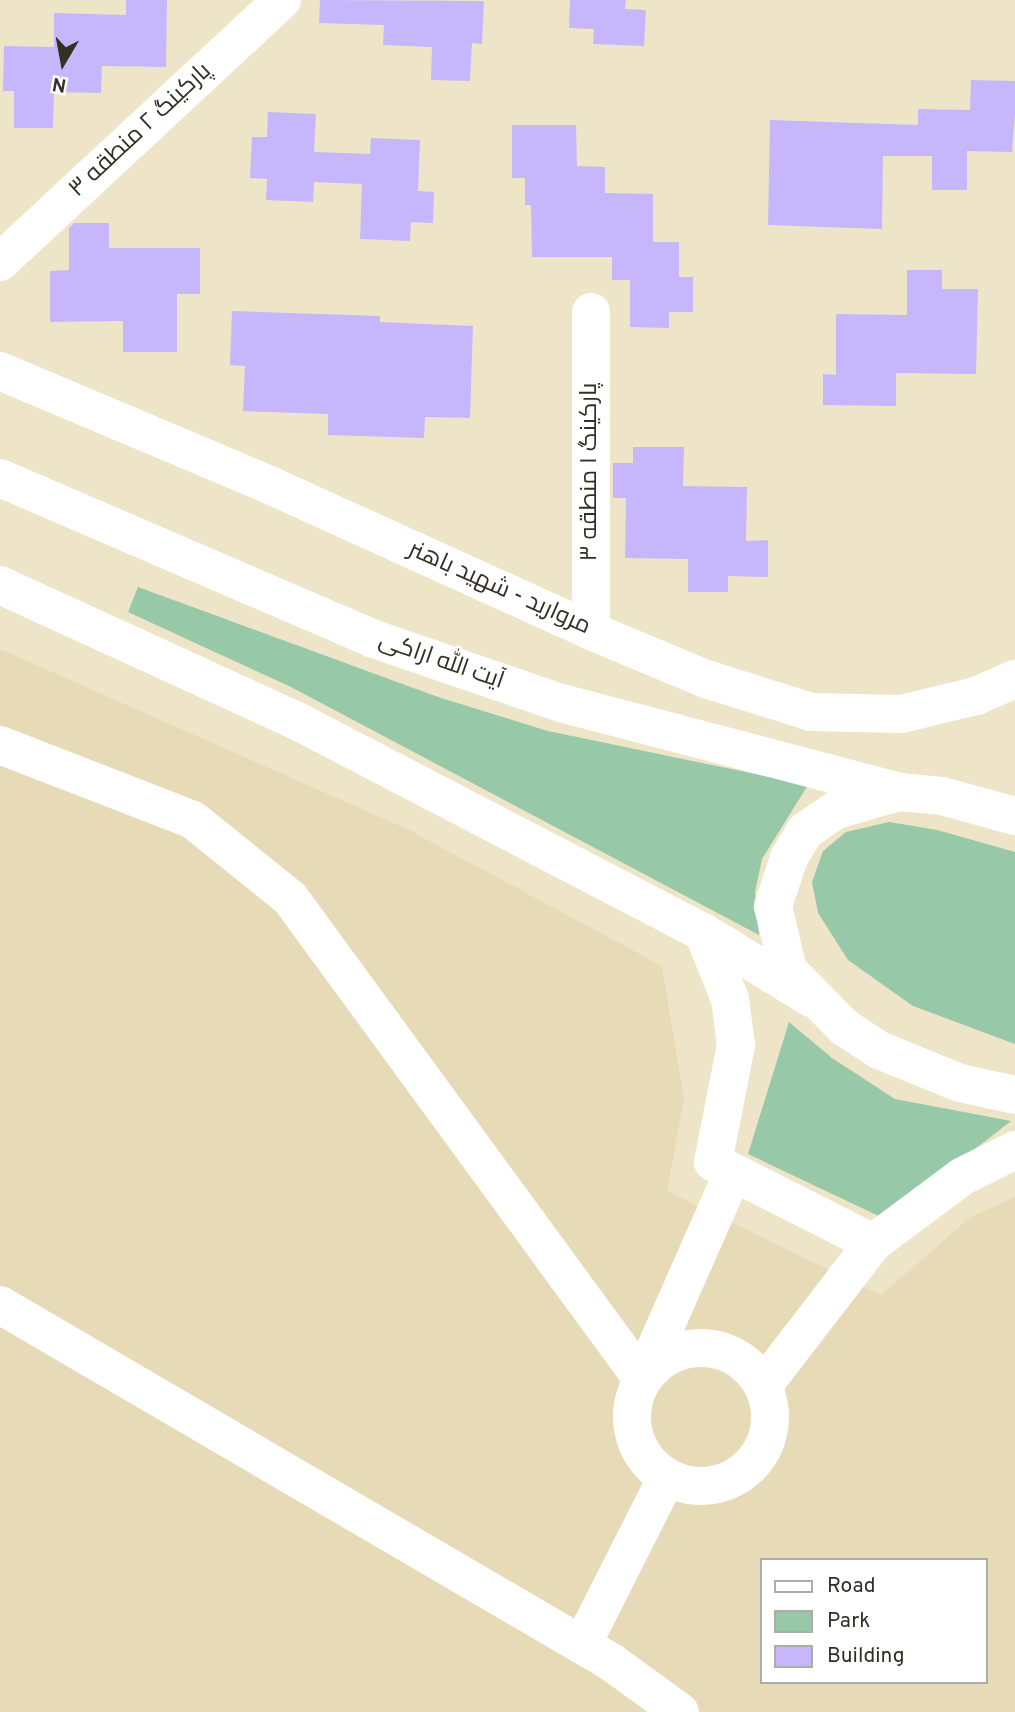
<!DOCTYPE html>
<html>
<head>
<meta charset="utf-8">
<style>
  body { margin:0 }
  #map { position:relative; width:1015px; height:1712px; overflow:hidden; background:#eee4c7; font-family:Overpass,Cairo,sans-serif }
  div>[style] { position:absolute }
  .built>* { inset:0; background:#e7dab6 }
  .green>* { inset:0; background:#97c9a8 }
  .building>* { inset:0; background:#c6b7fd }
  .minor>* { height:38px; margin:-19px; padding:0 19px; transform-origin:19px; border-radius:19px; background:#fff }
  .minor>.ring { margin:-19px; padding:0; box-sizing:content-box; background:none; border:38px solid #fff; border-radius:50% }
  .major>* { height:38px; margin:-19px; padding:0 19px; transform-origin:19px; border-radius:19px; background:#fff }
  span { translate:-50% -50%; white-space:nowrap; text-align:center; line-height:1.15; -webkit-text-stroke:5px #fff; paint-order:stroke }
  .street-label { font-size:24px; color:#332f24 }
  .legend { position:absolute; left:760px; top:1558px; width:228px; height:126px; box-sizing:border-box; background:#fff; border:2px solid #adaca7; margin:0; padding:9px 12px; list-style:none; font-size:21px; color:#332f24 }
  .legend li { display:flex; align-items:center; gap:14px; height:35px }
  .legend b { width:35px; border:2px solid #adaca7 }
  .north { position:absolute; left:28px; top:28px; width:70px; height:70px; -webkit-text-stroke:5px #fff; paint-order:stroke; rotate:190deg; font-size:19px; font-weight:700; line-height:28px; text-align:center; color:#332f24 }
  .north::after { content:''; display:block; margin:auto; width:24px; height:32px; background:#332f24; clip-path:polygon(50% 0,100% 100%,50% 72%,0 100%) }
</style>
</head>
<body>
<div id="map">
  <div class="built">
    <div style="clip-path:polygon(evenodd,0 649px,409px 830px,662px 966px,684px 1099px,667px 1191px,881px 1295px,971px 1217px,1015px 1197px,1015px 1712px,0 1712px,0 649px,761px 1560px,985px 1560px,985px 1682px,761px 1682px,761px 1560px)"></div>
  </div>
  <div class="green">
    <div style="clip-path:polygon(138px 587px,438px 697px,548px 731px,808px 785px,762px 859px,755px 892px,759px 935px,291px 687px,128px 612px)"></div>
    <div style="clip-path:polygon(889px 822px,937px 830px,1015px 852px,1015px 1044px,913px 1006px,848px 960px,818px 913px,812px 882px,823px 851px,846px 832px)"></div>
    <div style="clip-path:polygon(789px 1022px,832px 1058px,895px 1099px,1011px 1121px,885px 1219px,748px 1154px)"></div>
  </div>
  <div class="building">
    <div style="clip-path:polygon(126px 0,167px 0,166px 67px,102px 66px,101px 93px,54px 92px,53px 128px,14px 128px,14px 91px,3px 91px,4px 46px,54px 47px,54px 13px,126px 15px)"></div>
    <div style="clip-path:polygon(320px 0,484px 1px,482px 44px,472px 43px,470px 81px,431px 80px,432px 47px,383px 45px,384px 25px,319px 23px)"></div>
    <div style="clip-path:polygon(570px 0,626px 0,625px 9px,646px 10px,644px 46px,593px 44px,594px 29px,569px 28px)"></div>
    <div style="clip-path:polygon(971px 80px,1015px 81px,1015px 113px,1012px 152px,967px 151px,967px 190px,932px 190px,932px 156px,883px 156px,882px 229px,768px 225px,770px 120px,918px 125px,918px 109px,970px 110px)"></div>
    <div style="clip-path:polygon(268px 112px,316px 114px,314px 152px,370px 154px,371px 138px,420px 140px,418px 191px,434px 192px,433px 223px,411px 222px,410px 241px,360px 239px,362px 184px,314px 182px,313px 202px,266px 200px,267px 179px,250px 178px,252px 137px,267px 137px)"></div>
    <div style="clip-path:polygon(512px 125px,576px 125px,577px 166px,605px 167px,605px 193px,653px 194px,653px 242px,679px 242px,679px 277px,693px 277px,693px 312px,669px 312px,669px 328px,630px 327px,630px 280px,612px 280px,612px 257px,532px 257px,531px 205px,525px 205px,525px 178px,512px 178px)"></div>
    <div style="clip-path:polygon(74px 223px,109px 223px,109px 248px,200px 248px,200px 294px,177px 294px,177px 352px,123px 352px,123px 321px,50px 322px,50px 271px,69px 270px,69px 228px)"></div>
    <div style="clip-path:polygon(907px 270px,942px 270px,942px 289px,978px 289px,976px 374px,896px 373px,896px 406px,823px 405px,823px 374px,836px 375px,836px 314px,907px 315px)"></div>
    <div style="clip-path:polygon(232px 311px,380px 316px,380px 322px,473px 326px,470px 418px,425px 417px,424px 438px,328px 435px,328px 414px,243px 411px,245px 366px,230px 365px)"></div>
    <div style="clip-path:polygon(633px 447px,684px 447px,683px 486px,747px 487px,746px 541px,768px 540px,768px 577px,728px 576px,728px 592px,688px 592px,688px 559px,625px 558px,626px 498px,613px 498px,613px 463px,633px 463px)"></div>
  </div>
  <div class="minor">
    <div style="left:0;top:262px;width:385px;rotate:-42.9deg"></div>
    <div style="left:0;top:371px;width:298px;rotate:22.9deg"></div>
    <div style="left:274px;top:487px;width:348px;rotate:24.4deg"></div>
    <div style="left:591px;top:631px;width:125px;rotate:22.7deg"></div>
    <div style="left:706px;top:679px;width:110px;rotate:17.4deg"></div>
    <div style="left:811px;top:712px;width:90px;rotate:1.3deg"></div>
    <div style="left:901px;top:714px;width:77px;rotate:-13.5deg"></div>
    <div style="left:976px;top:696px;width:43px;rotate:-23.6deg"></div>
    <div style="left:591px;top:631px;width:319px;rotate:-90deg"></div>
    <div style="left:0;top:745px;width:207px;rotate:21.2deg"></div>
    <div style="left:193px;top:820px;width:124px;rotate:38.8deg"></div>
    <div style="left:290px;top:898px;width:596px;rotate:53.8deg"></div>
    <div style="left:642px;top:1379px;width:225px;rotate:-66.2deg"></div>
    <div style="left:703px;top:932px;width:72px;rotate:68.1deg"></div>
    <div style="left:730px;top:999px;width:46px;rotate:82.6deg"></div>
    <div style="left:736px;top:1045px;width:119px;rotate:101.1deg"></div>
    <div style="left:713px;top:1162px;width:179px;rotate:26.9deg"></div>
    <div style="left:873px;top:1243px;width:112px;rotate:-36.7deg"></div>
    <div style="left:963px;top:1176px;width:58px;rotate:-26.6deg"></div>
    <div style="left:0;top:1305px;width:708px;rotate:30.3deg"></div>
    <div style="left:611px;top:1662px;width:85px;rotate:35.9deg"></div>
    <div class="ring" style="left:632px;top:1348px;width:100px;height:100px"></div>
    <div style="left:763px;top:1386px;width:180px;rotate:-52.4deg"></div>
    <div style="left:582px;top:1645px;width:188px;rotate:-63.2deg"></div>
  </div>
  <div class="major">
    <div style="left:0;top:478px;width:404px;rotate:23.3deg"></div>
    <div style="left:371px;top:638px;width:201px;rotate:18.9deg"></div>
    <div style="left:561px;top:703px;width:350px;rotate:14.7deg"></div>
    <div style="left:900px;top:792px;width:42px;rotate:5.4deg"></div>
    <div style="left:942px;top:796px;width:76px;rotate:15.3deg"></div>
    <div style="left:0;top:585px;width:329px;rotate:24.6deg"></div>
    <div style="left:299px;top:722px;width:455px;rotate:27.5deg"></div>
    <div style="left:703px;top:932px;width:127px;rotate:31.4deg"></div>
    <div style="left:895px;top:793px;width:61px;rotate:163.9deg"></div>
    <div style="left:836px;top:810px;width:37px;rotate:146deg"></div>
    <div style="left:805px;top:831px;width:31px;rotate:121deg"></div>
    <div style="left:789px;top:858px;width:51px;rotate:108.4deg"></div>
    <div style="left:773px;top:906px;width:66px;rotate:76.8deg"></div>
    <div style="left:788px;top:970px;width:80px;rotate:45.5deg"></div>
    <div style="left:844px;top:1027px;width:42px;rotate:33.3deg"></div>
    <div style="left:879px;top:1050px;width:87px;rotate:22.2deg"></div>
    <div style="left:960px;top:1083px;width:56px;rotate:12.3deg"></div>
  </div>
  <div class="street-label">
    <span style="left:141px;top:131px;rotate:-43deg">پارکینگ ۲ منطقه ۳</span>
    <span style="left:591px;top:472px;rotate:-90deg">پارکینگ ۱ منطقه ۳</span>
    <span style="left:499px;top:589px;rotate:24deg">مروارید - شهید باهنر</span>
    <span style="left:441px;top:662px;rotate:19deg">آیت الله اراکی</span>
  </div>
  <ul class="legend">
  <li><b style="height:9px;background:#fff"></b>Road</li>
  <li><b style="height:19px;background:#97c9a8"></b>Park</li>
  <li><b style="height:19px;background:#c6b7fd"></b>Building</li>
  </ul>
  <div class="north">N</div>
</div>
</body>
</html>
